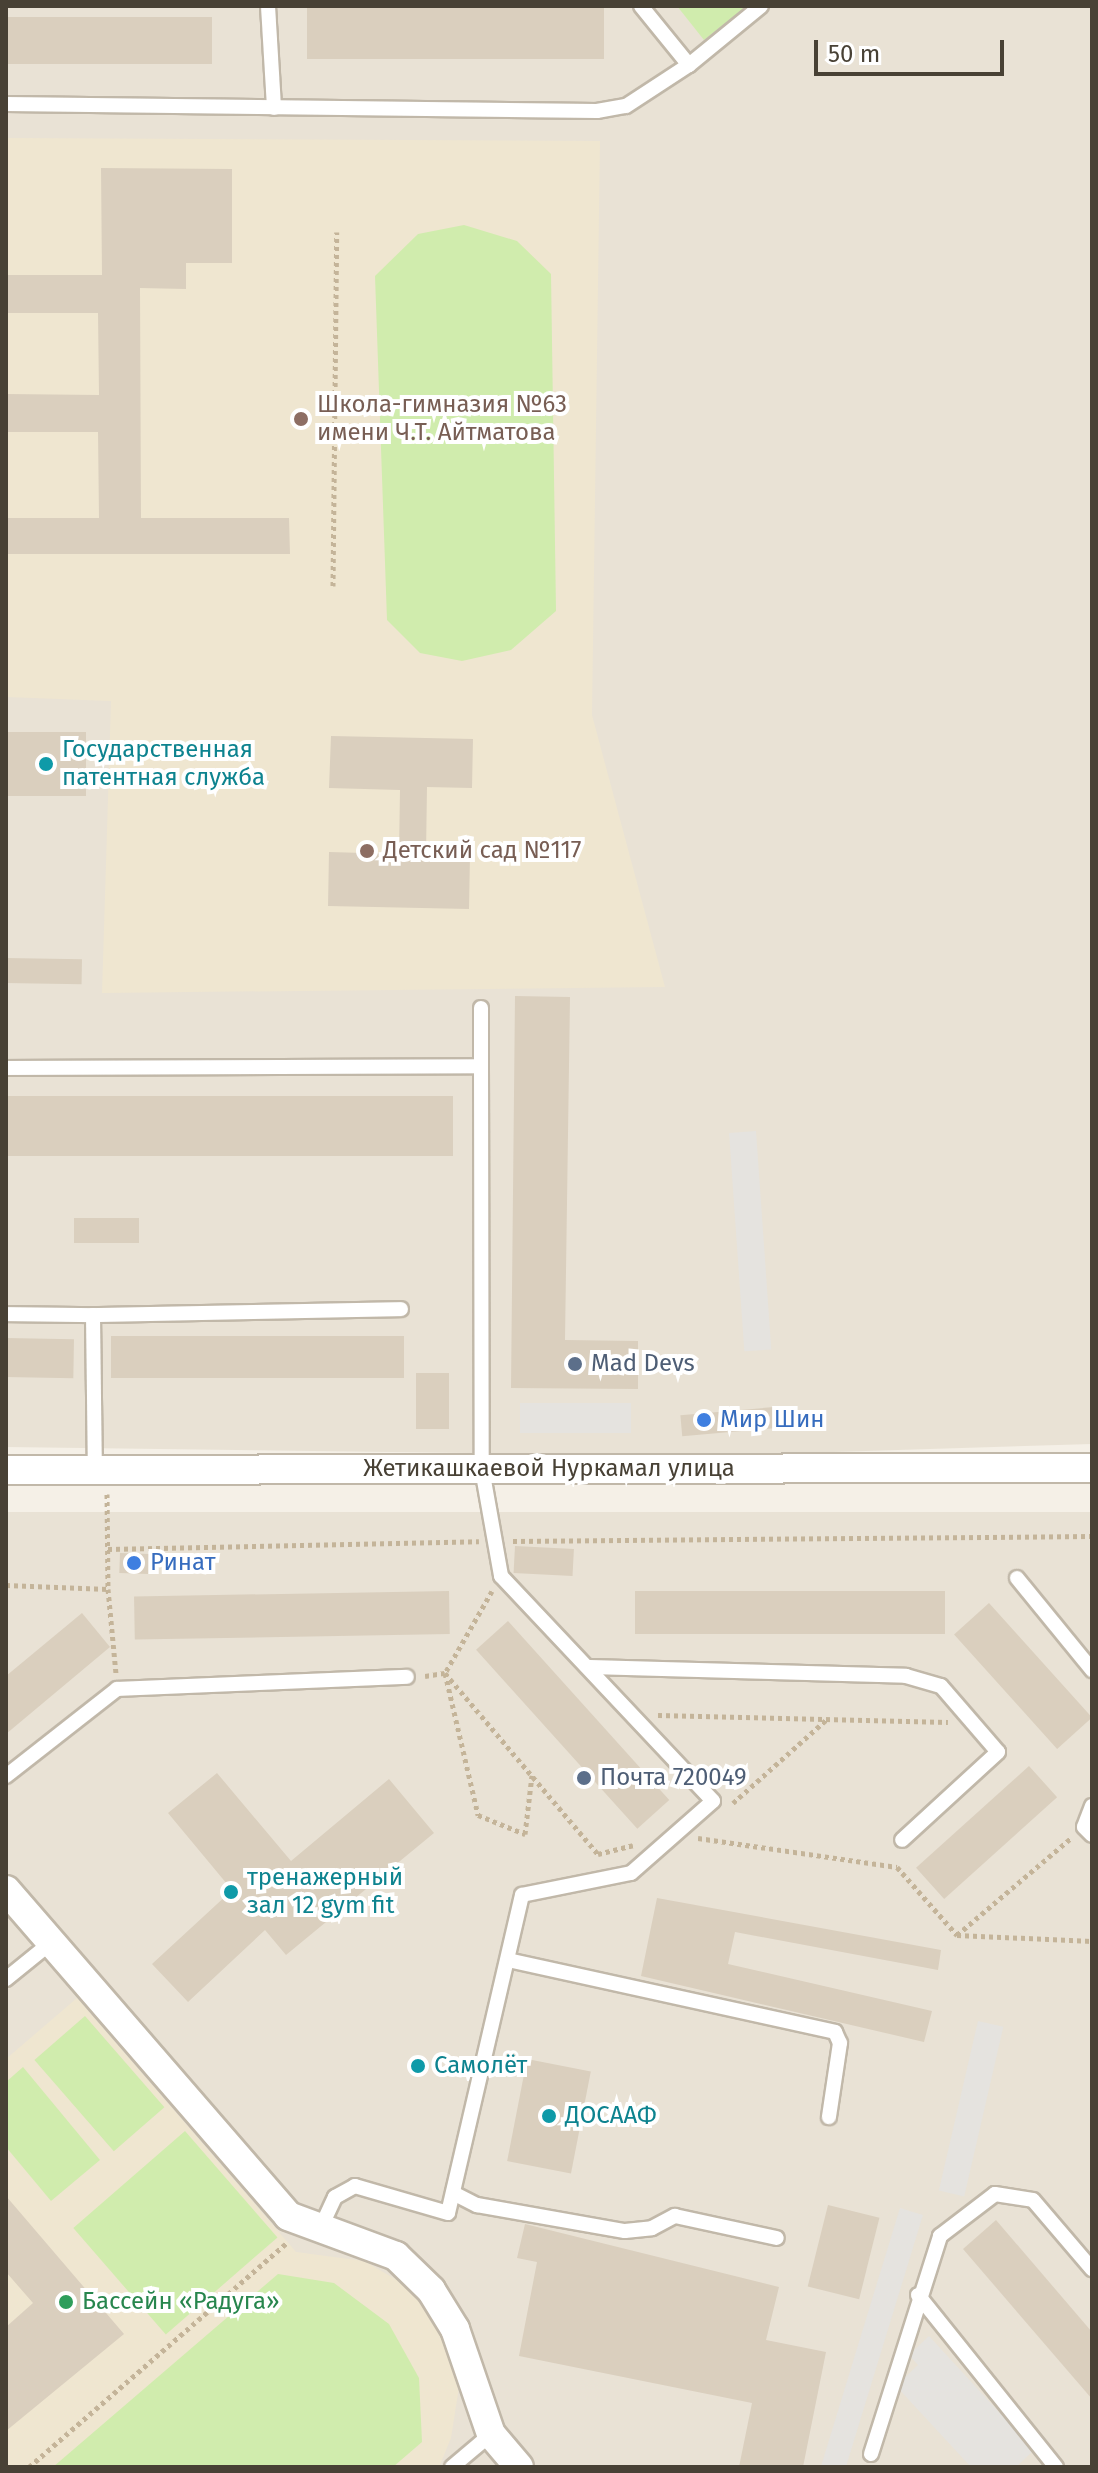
<!DOCTYPE html>
<html>
<head>
<meta charset="utf-8">
<style>
  body { margin:0 }
  #map { position:relative; width:1098px; height:2473px; overflow:hidden; background:#f5f0e7; font-family:"Fira Sans",sans-serif }
  div>[style] { position:absolute }
  .residential>* { inset:0; background:#e9e2d5; transform-origin:0 0 }
  .education>* { inset:0; background:#efe6d0 }
  .green>* { inset:0; background:#d0ecad; transform-origin:0 0 }
  .parking>* { inset:0; background:#e5e3df; transform-origin:0 0 }
  .building>* { inset:0; background:#dacfbe; transform-origin:0 0 }
  .path>* { height:5px; margin-top:-2.5px; transform-origin:0; background:repeating-linear-gradient(90deg,#c4b499 0 4px,transparent 0 8px) }
  .roads { filter:drop-shadow(2px 0 #c1b8a9) drop-shadow(-2px 0 #c1b8a9) drop-shadow(0 2px #c1b8a9) drop-shadow(0 -2px #c1b8a9) }
  .service>* { height:14px; margin:-7px; padding:0 7px; transform-origin:7px; border-radius:7px; background:#fff }
  .minor>* { height:28px; margin:-14px; padding:0 14px; transform-origin:14px; border-radius:14px; background:#fff }
  .dots>* { width:22px; height:22px; translate:-50% -50%; box-sizing:border-box; border:4px solid #fff; border-radius:50% }
  span { translate:-50% -50%; white-space:nowrap; text-align:center; line-height:1.15; -webkit-text-stroke:8px #fff; paint-order:stroke }
  .education-label { font-size:24px; color:#785e54 }
  .left { translate:0 -50%; text-align:left }
  .culture-label { font-size:24px; color:#0d838f }
  .service-label { font-size:24px; color:#4e5e75 }
  .shop-label { font-size:24px; color:#366cbe }
  .street-label { font-size:24px; color:#484135 }
  .leisure-label { font-size:24px; color:#27864d }
  .frame { position:absolute; inset:0; border:8px solid #484135; pointer-events:none }
  .scale { position:absolute; left:814px; top:40px; width:190px; height:36px; box-sizing:border-box; border:4px solid #484135; border-top:0; padding-left:10px; font-size:24px; line-height:28px; white-space:nowrap; color:#484135; -webkit-text-stroke:6px #fff; paint-order:stroke }
</style>
</head>
<body>
<div id="map">
  <div class="residential">
    <div style="clip-path:polygon(6px 6px,1092px 6px,1092px 1444px,705px 1456px,6px 1447px)"></div>
    <div style="left:6px;top:1512px;width:1086px;height:955px"></div>
  </div>
  <div class="education">
    <div style="clip-path:polygon(6px 138px,600px 141px,592px 715px,665px 987px,102px 993px,111px 701px,6px 697px)"></div>
    <div style="clip-path:polygon(77px 1998px,296px 2252px,364px 2261px,402px 2283px,432px 2315px,449px 2344px,459px 2387px,451px 2438px,439px 2467px,6px 2467px,6px 2059px)"></div>
  </div>
  <div class="green">
    <div style="clip-path:polygon(677px 6px,748px 6px,704px 40px)"></div>
    <div style="clip-path:polygon(464px 225px,517px 241px,551px 274px,556px 611px,511px 650px,462px 661px,420px 653px,387px 620px,375px 276px,418px 234px)"></div>
    <div style="left:85px;top:2016px;width:121px;height:67px;rotate:49deg"></div>
    <div style="clip-path:polygon(23px 2067px,100px 2160px,51px 2201px,6px 2147px,6px 2082px)"></div>
    <div style="left:185px;top:2131px;width:141px;height:148px;rotate:49deg"></div>
    <div style="clip-path:polygon(278px 2274px,334px 2283px,389px 2324px,419px 2378px,422px 2442px,393px 2467px,53px 2467px)"></div>
  </div>
  <div class="parking">
    <div style="left:756px;top:1131px;width:219px;height:27px;rotate:86deg"></div>
    <div style="left:520px;top:1403px;width:111px;height:30px"></div>
    <div style="left:978px;top:2021px;width:26px;height:174px;rotate:13deg"></div>
    <div style="left:900px;top:2208px;width:24px;height:269px;rotate:17deg"></div>
    <div style="clip-path:polygon(929px 2336px,1034px 2450px,1016px 2467px,971px 2467px,896px 2386px,918px 2365px,909px 2355px)"></div>
  </div>
  <div class="building">
    <div style="left:307px;top:6px;width:297px;height:53px"></div>
    <div style="left:6px;top:17px;width:206px;height:47px"></div>
    <div style="clip-path:polygon(101px 168px,232px 169px,232px 263px,186px 263px,186px 289px,140px 288px,141px 518px,289px 518px,290px 554px,6px 554px,6px 518px,99px 518px,98px 432px,6px 432px,6px 394px,99px 395px,98px 313px,6px 313px,6px 275px,102px 275px)"></div>
    <div style="left:6px;top:732px;width:80px;height:64px"></div>
    <div style="clip-path:polygon(331px 736px,473px 739px,472px 788px,427px 787px,426px 854px,470px 855px,469px 909px,328px 906px,329px 852px,399px 854px,400px 790px,329px 788px)"></div>
    <div style="left:6px;top:958px;width:76px;height:25px;rotate:1deg"></div>
    <div style="clip-path:polygon(515px 996px,570px 997px,565px 1340px,638px 1341px,638px 1389px,511px 1388px)"></div>
    <div style="left:6px;top:1096px;width:447px;height:60px"></div>
    <div style="left:74px;top:1218px;width:65px;height:25px"></div>
    <div style="left:111px;top:1336px;width:293px;height:42px"></div>
    <div style="left:6px;top:1338px;width:68px;height:39px;rotate:1deg"></div>
    <div style="left:416px;top:1373px;width:33px;height:56px"></div>
    <div style="left:786px;top:1406px;width:21px;height:106px;rotate:85deg"></div>
    <div style="left:515px;top:1546px;width:59px;height:27px;rotate:3deg"></div>
    <div style="left:120px;top:1553px;width:29px;height:20px;rotate:2deg"></div>
    <div style="left:449px;top:1591px;width:43px;height:315px;rotate:89deg"></div>
    <div style="left:635px;top:1591px;width:310px;height:43px"></div>
    <div style="left:989px;top:1603px;width:154px;height:47px;rotate:48deg"></div>
    <div style="clip-path:polygon(82px 1613px,110px 1647px,6px 1734px,6px 1676px)"></div>
    <div style="left:508px;top:1621px;width:241px;height:43px;rotate:48deg"></div>
    <div style="left:1029px;top:1766px;width:42px;height:152px;rotate:48deg"></div>
    <div style="clip-path:polygon(217px 1773px,291px 1861px,389px 1779px,434px 1833px,286px 1955px,265px 1930px,188px 2002px,152px 1964px,229px 1893px,227px 1884px,168px 1813px)"></div>
    <div style="clip-path:polygon(657px 1898px,941px 1950px,938px 1970px,735px 1932px,728px 1964px,932px 2011px,924px 2042px,641px 1976px)"></div>
    <div style="left:527px;top:2059px;width:65px;height:104px;rotate:11deg"></div>
    <div style="clip-path:polygon(6px 2196px,124px 2334px,6px 2431px,6px 2327px,33px 2303px,6px 2272px)"></div>
    <div style="left:828px;top:2205px;width:53px;height:84px;rotate:14deg"></div>
    <div style="clip-path:polygon(996px 2220px,1092px 2332px,1092px 2399px,963px 2249px)"></div>
    <div style="clip-path:polygon(525px 2224px,779px 2287px,766px 2340px,826px 2352px,803px 2467px,739px 2467px,752px 2403px,519px 2356px,537px 2262px,517px 2258px)"></div>
  </div>
  <div class="path">
    <div style="left:333px;top:586px;width:354px;rotate:-89.4deg"></div>
    <div style="left:107px;top:1494px;width:95px;rotate:89.4deg"></div>
    <div style="left:513px;top:1541px;width:579px;rotate:-0.49deg"></div>
    <div style="left:108px;top:1549px;width:371px;rotate:-1.2deg"></div>
    <div style="left:6px;top:1585px;width:102px;rotate:2.2deg"></div>
    <div style="left:108px;top:1589px;width:84px;rotate:84.6deg"></div>
    <div style="left:492px;top:1591px;width:95px;rotate:119.8deg"></div>
    <div style="left:445px;top:1673px;width:146px;rotate:76.9deg"></div>
    <div style="left:478px;top:1815px;width:51px;rotate:22deg"></div>
    <div style="left:525px;top:1834px;width:59px;rotate:-83.2deg"></div>
    <div style="left:425px;top:1676px;width:20px;rotate:-9deg"></div>
    <div style="left:445px;top:1673px;width:237px;rotate:49.8deg"></div>
    <div style="left:598px;top:1854px;width:36px;rotate:-14deg"></div>
    <div style="left:658px;top:1715px;width:290px;rotate:1.4deg"></div>
    <div style="left:733px;top:1803px;width:126px;rotate:-41.8deg"></div>
    <div style="left:698px;top:1838px;width:201px;rotate:8.3deg"></div>
    <div style="left:897px;top:1867px;width:91px;rotate:48.6deg"></div>
    <div style="left:957px;top:1935px;width:135px;rotate:2.5deg"></div>
    <div style="left:957px;top:1935px;width:150px;rotate:-40.4deg"></div>
    <div style="left:29px;top:2467px;width:343px;rotate:-41deg"></div>
  </div>
  <div class="roads">
    <div class="service">
      <div style="left:268px;top:6px;width:102px;rotate:86.6deg"></div>
      <div style="left:641px;top:6px;width:76px;rotate:50.9deg"></div>
      <div style="left:689px;top:65px;width:93px;rotate:-39.3deg"></div>
      <div style="left:6px;top:104px;width:591px;rotate:0.68deg"></div>
      <div style="left:597px;top:111px;width:29px;rotate:-10deg"></div>
      <div style="left:626px;top:106px;width:75px;rotate:-33.1deg"></div>
      <div style="left:481px;top:1008px;width:58px;rotate:90deg"></div>
      <div style="left:6px;top:1068px;width:475px;rotate:-0.2deg"></div>
      <div style="left:481px;top:1066px;width:403px;rotate:89.9deg"></div>
      <div style="left:482px;top:1469px;width:109px;rotate:79.9deg"></div>
      <div style="left:501px;top:1576px;width:309px;rotate:46.7deg"></div>
      <div style="left:713px;top:1801px;width:109px;rotate:138.7deg"></div>
      <div style="left:631px;top:1873px;width:111px;rotate:168.6deg"></div>
      <div style="left:522px;top:1895px;width:326px;rotate:103.1deg"></div>
      <div style="left:448px;top:2213px;width:97px;rotate:-163.8deg"></div>
      <div style="left:355px;top:2186px;width:23px;rotate:151deg"></div>
      <div style="left:335px;top:2197px;width:35px;rotate:115deg"></div>
      <div style="left:6px;top:1314px;width:87px;rotate:0.7deg"></div>
      <div style="left:93px;top:1315px;width:154px;rotate:89.3deg"></div>
      <div style="left:93px;top:1315px;width:308px;rotate:-1.1deg"></div>
      <div style="left:1017px;top:1578px;width:119px;rotate:50.8deg"></div>
      <div style="left:590px;top:1667px;width:316px;rotate:1.6deg"></div>
      <div style="left:906px;top:1676px;width:36px;rotate:16deg"></div>
      <div style="left:941px;top:1686px;width:87px;rotate:49.2deg"></div>
      <div style="left:998px;top:1752px;width:130px;rotate:137.5deg"></div>
      <div style="left:6px;top:1776px;width:141px;rotate:-38.1deg"></div>
      <div style="left:117px;top:1689px;width:290px;rotate:-2.4deg"></div>
      <div style="left:1092px;top:1806px;width:22px;rotate:111deg"></div>
      <div style="left:1084px;top:1827px;width:11px;rotate:45deg"></div>
      <div style="left:508px;top:1960px;width:335px;rotate:12.4deg"></div>
      <div style="left:835px;top:2032px;width:12px;rotate:66deg"></div>
      <div style="left:840px;top:2043px;width:75px;rotate:98.5deg"></div>
      <div style="left:6px;top:1979px;width:54px;rotate:-39deg"></div>
      <div style="left:453px;top:2193px;width:27px;rotate:27deg"></div>
      <div style="left:477px;top:2205px;width:150px;rotate:10deg"></div>
      <div style="left:625px;top:2231px;width:27px;rotate:-6deg"></div>
      <div style="left:652px;top:2228px;width:26px;rotate:-28deg"></div>
      <div style="left:675px;top:2216px;width:104px;rotate:12.2deg"></div>
      <div style="left:918px;top:2295px;width:221px;rotate:51.3deg"></div>
      <div style="left:871px;top:2454px;width:229px;rotate:-72.4deg"></div>
      <div style="left:940px;top:2236px;width:69px;rotate:-37.4deg"></div>
      <div style="left:995px;top:2194px;width:38px;rotate:9deg"></div>
      <div style="left:1033px;top:2200px;width:91px;rotate:49.5deg"></div>
      <div style="left:452px;top:2467px;width:51px;rotate:-40.2deg"></div>
    </div>
    <div class="minor">
      <div style="left:6px;top:1470px;width:1086px;rotate:-0.11deg"></div>
      <div style="left:6px;top:1890px;width:431px;rotate:49.1deg"></div>
      <div style="left:288px;top:2216px;width:115px;rotate:20.3deg"></div>
      <div style="left:396px;top:2256px;width:49px;rotate:44.2deg"></div>
      <div style="left:431px;top:2290px;width:46px;rotate:58.4deg"></div>
      <div style="left:455px;top:2329px;width:111px;rotate:71.1deg"></div>
      <div style="left:491px;top:2434px;width:43px;rotate:49.7deg"></div>
    </div>
  </div>
  <div class="dots">
    <div style="left:301px;top:419px;background:#8d6e63"></div>
    <div style="left:46px;top:764px;background:#0f9aa8"></div>
    <div style="left:367px;top:851px;background:#8d6e63"></div>
    <div style="left:575px;top:1364px;background:#5c6f8a"></div>
    <div style="left:704px;top:1420px;background:#3f7fe0"></div>
    <div style="left:134px;top:1563px;background:#3f7fe0"></div>
    <div style="left:584px;top:1778px;background:#5c6f8a"></div>
    <div style="left:231px;top:1892px;background:#0f9aa8"></div>
    <div style="left:418px;top:2066px;background:#0f9aa8"></div>
    <div style="left:549px;top:2116px;background:#0f9aa8"></div>
    <div style="left:66px;top:2302px;background:#2e9e5b"></div>
  </div>
  <div class="education-label">
    <span class="left" style="left:317px;top:419px">Школа-гимназия №63<br>имени Ч.Т. Айтматова</span>
    <span class="left" style="left:383px;top:851px">Детский сад №117</span>
  </div>
  <div class="culture-label">
    <span class="left" style="left:62px;top:764px">Государственная<br>патентная служба</span>
    <span class="left" style="left:247px;top:1892px">тренажерный<br>зал 12 gym fit</span>
    <span class="left" style="left:434px;top:2066px">Самолёт</span>
    <span class="left" style="left:565px;top:2116px">ДОСААФ</span>
  </div>
  <div class="service-label">
    <span class="left" style="left:591px;top:1364px">Mad Devs</span>
    <span class="left" style="left:600px;top:1778px">Почта 720049</span>
  </div>
  <div class="shop-label">
    <span class="left" style="left:720px;top:1420px">Мир Шин</span>
    <span class="left" style="left:150px;top:1563px">Ринат</span>
  </div>
  <div class="street-label">
    <span style="left:549px;top:1469px">Жетикашкаевой Нуркамал улица</span>
  </div>
  <div class="leisure-label">
    <span class="left" style="left:82px;top:2302px">Бассейн «Радуга»</span>
  </div>
  <div class="frame"></div>
  <div class="scale">50 m</div>
</div>
</body>
</html>
